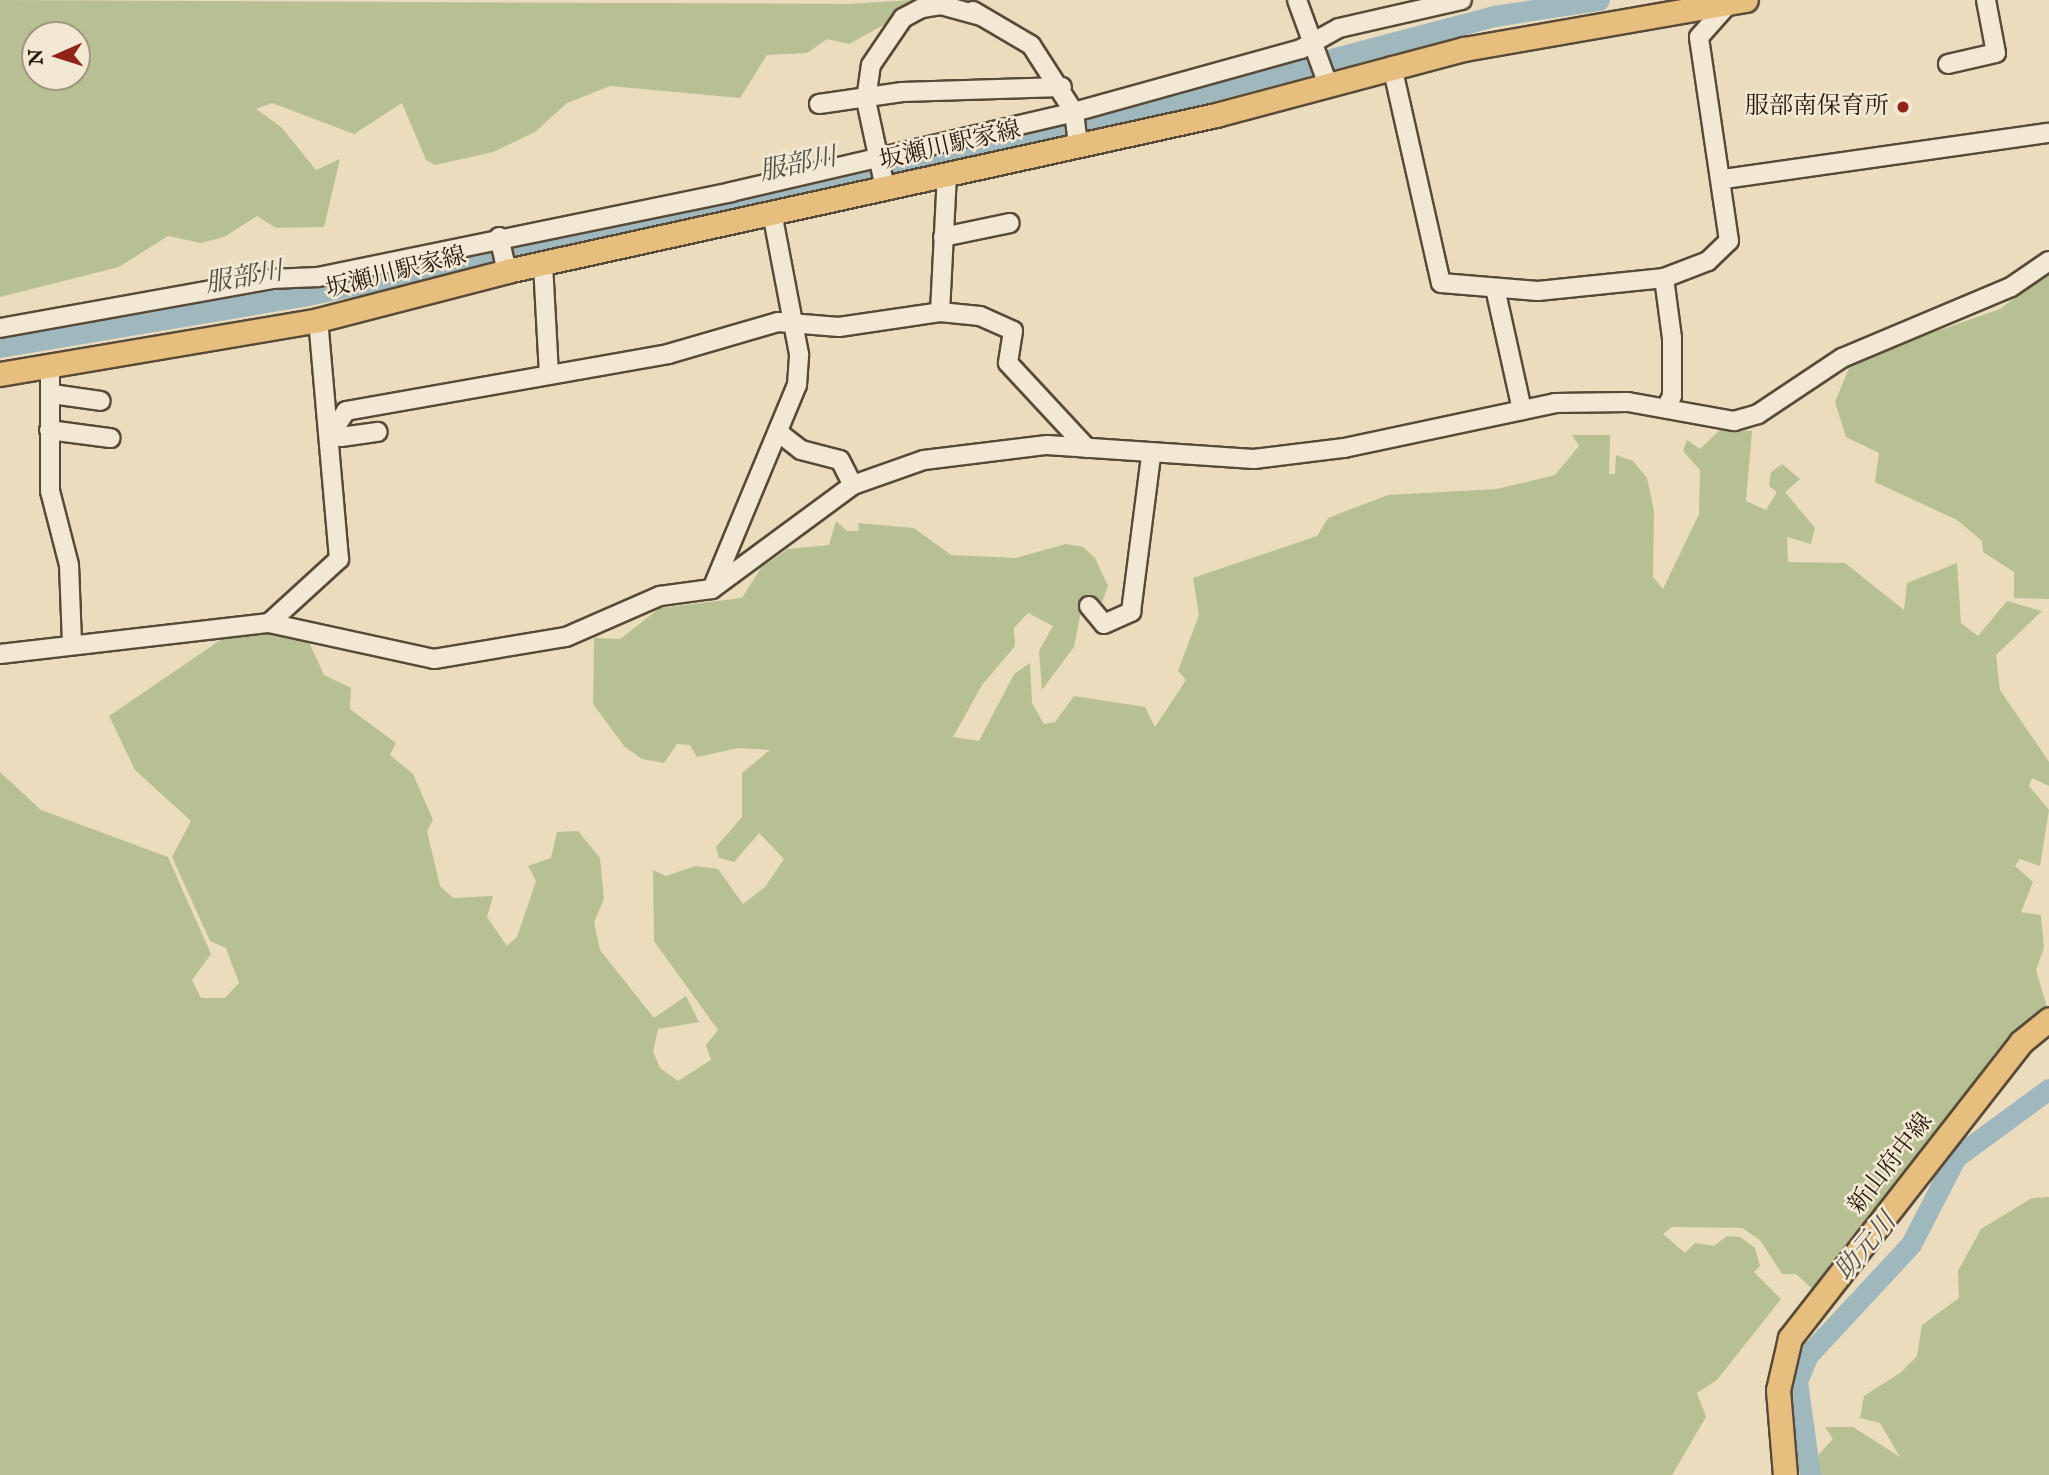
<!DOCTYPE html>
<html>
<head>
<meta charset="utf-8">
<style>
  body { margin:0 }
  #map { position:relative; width:2049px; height:1475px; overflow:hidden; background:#ebdcbd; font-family:"IM FELL English","Noto Serif JP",serif }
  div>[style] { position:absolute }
  .green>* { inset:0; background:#b6c092 }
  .river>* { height:21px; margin:-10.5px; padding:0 10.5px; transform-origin:10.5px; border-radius:10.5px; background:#9fb8bd }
  .roads { filter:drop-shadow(2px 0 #584a38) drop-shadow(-2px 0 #584a38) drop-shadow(0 2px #584a38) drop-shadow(0 -2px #584a38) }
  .minor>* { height:18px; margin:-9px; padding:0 9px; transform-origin:9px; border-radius:9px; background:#f2e8d4 }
  .major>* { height:23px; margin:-11.5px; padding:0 11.5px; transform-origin:11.5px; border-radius:11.5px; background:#e6be7e }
  .dots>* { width:19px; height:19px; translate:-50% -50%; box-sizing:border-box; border:4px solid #f2e8d4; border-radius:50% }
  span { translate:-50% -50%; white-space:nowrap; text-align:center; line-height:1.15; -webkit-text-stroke:5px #f2e8d4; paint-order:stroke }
  .poi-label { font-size:24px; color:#27190b }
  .right { translate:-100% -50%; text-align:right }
  .street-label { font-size:24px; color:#27190b }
  .water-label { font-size:26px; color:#515149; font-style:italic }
  .north { position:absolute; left:21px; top:21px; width:70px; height:70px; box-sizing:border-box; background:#f2e8d4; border:2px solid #a19584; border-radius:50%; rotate:267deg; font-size:19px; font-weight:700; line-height:28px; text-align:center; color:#27190b }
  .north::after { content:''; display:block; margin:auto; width:24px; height:32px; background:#8f2418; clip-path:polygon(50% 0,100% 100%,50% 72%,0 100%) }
</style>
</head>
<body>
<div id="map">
  <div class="green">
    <div style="clip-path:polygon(evenodd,0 0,847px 4px,913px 0,909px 11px,849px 44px,827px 39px,807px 53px,767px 55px,740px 98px,610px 86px,567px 103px,535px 132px,493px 152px,435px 165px,426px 160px,402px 103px,354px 134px,272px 103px,256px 109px,281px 127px,316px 170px,340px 159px,324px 227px,276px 228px,257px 216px,224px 237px,201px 243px,168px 236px,119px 267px,0 297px,0 0,35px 35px,77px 35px,77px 77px,35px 77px,35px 35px)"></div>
    <div style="clip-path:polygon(2049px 271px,2049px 599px,2014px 598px,2014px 572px,1983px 552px,1982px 541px,1957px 520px,1875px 482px,1879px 453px,1846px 437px,1835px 402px,1852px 361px,2000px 309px)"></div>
    <div style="clip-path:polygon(1722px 428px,1752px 431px,1746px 501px,1766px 510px,1777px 492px,1769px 486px,1771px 472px,1782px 464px,1800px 479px,1785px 492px,1815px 528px,1811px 544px,1787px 537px,1788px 562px,1845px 563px,1904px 610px,1907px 583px,1957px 563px,1961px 623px,1978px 636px,2007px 601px,2042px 611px,1996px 655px,2000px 690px,2049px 762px,2049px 786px,2032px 778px,2029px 786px,2049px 810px,2040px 866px,2020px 859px,2015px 866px,2033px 882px,2021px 912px,2041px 915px,2044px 948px,2036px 970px,2049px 1014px,1817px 1293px,1796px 1274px,1782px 1274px,1760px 1240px,1742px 1228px,1672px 1227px,1663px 1234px,1685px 1253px,1695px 1243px,1714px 1246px,1727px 1236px,1740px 1237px,1755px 1248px,1760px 1266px,1754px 1272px,1781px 1299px,1717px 1380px,1697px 1393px,1706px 1417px,1672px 1475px,0 1475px,0 772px,41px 810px,168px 857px,211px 954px,192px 980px,201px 998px,225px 998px,239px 983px,226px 948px,210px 941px,172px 857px,191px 821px,135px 770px,109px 716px,222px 639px,267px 631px,308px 640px,324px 675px,351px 688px,350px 709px,396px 743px,390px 755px,413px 774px,433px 820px,427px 831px,440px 886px,453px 898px,493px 896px,487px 917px,507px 946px,517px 937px,536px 881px,528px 866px,551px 858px,557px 832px,578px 831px,600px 858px,604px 899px,594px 922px,600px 950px,654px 1018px,686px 996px,699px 1022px,658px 1029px,653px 1052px,660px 1068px,678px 1081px,711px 1060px,706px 1045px,718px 1030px,654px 941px,653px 870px,666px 876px,696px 866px,718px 869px,743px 904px,765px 887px,784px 859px,759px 833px,734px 862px,719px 858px,716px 847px,742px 817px,742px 773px,770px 750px,739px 748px,697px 757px,690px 745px,677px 744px,664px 763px,642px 759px,624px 746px,593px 704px,594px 638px,620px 639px,660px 608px,742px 598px,761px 568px,788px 549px,829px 545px,836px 521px,847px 531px,859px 531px,858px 523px,914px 528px,951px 555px,1015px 558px,1066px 544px,1083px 547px,1095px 558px,1108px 586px,1102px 602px,1091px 596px,1083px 601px,1074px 647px,1042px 690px,1039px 651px,1053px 626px,1028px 613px,1014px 628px,1015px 646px,982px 685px,953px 737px,979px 741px,1014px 674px,1030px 663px,1032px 703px,1044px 724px,1055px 722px,1074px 696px,1145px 707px,1155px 727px,1186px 680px,1178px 671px,1199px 615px,1193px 578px,1317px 536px,1328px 518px,1388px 495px,1497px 489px,1555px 475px,1579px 446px,1572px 435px,1610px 435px,1609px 474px,1615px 474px,1616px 455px,1633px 461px,1647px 478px,1654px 511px,1653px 577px,1663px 589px,1699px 514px,1700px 470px,1683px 451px,1687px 440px,1700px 449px)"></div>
    <div style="clip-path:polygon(2049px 1197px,2049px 1475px,1816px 1475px,1819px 1454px,1833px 1439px,1825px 1427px,1853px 1427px,1900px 1457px,1880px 1423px,1860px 1418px,1864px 1396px,1900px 1373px,1917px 1356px,1922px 1325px,1959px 1298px,1958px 1271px,1981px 1229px,2032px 1198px)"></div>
  </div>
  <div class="river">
    <div style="left:0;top:347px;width:307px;rotate:-9.6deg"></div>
    <div style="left:303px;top:296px;width:608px;rotate:-11.68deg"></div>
    <div style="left:898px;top:173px;width:616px;rotate:-14.76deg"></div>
    <div style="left:1494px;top:16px;width:106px;rotate:-8.7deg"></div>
    <div style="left:1810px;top:1475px;width:95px;rotate:-97.9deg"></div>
    <div style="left:1797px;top:1381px;width:28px;rotate:-67deg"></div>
    <div style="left:1808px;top:1355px;width:151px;rotate:-47.1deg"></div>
    <div style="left:1911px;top:1244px;width:98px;rotate:-62.7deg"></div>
    <div style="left:1956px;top:1157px;width:115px;rotate:-36.2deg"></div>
  </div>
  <div class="roads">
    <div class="minor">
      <div style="left:1297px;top:0;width:87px;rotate:69.9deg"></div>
      <div style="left:973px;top:11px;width:67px;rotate:30.4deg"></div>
      <div style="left:1031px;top:45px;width:80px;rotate:57.3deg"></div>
      <div style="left:1074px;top:112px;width:32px;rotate:83deg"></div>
      <div style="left:1948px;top:64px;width:49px;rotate:-12.9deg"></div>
      <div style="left:1996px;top:53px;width:54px;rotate:-100.7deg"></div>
      <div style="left:1392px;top:66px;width:222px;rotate:77.3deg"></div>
      <div style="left:1441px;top:283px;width:97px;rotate:4.7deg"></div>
      <div style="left:1538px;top:291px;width:127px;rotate:-5.9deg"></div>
      <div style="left:1664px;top:278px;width:47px;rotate:-21.1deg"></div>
      <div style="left:1708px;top:261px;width:29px;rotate:-44deg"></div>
      <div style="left:1729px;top:241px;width:206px;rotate:-98.4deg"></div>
      <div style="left:1699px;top:37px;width:50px;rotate:-48.3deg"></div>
      <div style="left:819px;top:104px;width:84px;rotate:-8.2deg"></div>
      <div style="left:902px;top:92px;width:160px;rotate:-1.8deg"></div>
      <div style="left:1724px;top:179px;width:328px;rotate:-8.1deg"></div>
      <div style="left:885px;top:188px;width:90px;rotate:-102.2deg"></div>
      <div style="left:866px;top:100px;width:35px;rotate:-82deg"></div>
      <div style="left:871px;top:65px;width:57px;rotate:-55.8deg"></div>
      <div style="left:903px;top:18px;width:21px;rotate:-28deg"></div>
      <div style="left:922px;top:8px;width:19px;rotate:-9deg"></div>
      <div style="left:941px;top:5px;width:41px;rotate:15.4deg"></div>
      <div style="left:499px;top:237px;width:35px;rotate:77deg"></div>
      <div style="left:943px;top:237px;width:68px;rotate:-11.8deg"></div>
      <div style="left:543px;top:264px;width:111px;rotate:86.9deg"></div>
      <div style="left:1664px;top:278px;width:61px;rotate:82.4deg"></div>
      <div style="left:1672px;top:338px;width:58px;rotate:90deg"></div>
      <div style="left:1672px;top:396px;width:13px;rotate:117deg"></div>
      <div style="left:1495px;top:288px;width:125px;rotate:77.5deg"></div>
      <div style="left:940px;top:312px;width:138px;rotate:-87.1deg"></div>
      <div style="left:0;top:328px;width:275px;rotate:-10.2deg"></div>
      <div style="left:271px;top:279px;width:47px;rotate:-2.4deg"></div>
      <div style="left:318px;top:277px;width:422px;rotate:-11.6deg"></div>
      <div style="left:731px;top:192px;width:352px;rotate:-13.1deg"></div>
      <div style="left:1074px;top:112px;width:236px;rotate:-15.5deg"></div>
      <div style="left:1301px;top:49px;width:43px;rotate:-28.9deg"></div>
      <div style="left:1339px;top:28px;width:126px;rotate:-12.8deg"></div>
      <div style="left:50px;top:365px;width:126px;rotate:90deg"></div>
      <div style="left:50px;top:491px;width:76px;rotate:75.6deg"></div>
      <div style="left:69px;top:565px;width:79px;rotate:87.8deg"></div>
      <div style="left:52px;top:394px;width:49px;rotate:8.1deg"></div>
      <div style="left:49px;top:430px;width:62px;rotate:7.5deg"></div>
      <div style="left:332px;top:432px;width:25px;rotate:-56deg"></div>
      <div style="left:346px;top:411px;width:327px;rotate:-10deg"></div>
      <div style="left:668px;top:354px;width:115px;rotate:-16.2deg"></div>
      <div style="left:778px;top:322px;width:61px;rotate:4.7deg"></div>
      <div style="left:839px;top:327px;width:102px;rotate:-8.4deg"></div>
      <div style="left:940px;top:312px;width:40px;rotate:5.7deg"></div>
      <div style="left:980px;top:316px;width:36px;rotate:24deg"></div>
      <div style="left:1013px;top:331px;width:32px;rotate:99deg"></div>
      <div style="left:1008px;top:363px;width:116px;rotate:47.1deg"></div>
      <div style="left:332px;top:432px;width:10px;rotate:29deg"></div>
      <div style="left:341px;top:437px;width:37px;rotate:-8deg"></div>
      <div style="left:778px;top:432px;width:29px;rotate:38deg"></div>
      <div style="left:801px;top:450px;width:40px;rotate:14.4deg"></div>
      <div style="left:840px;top:460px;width:28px;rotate:63deg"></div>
      <div style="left:712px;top:589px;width:221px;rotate:-67.4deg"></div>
      <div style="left:797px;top:385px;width:31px;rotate:-86deg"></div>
      <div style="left:799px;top:354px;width:144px;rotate:-100.8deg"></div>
      <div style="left:1089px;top:606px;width:23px;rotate:50deg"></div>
      <div style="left:1104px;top:624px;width:30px;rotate:-24deg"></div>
      <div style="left:1131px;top:612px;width:157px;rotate:-82.7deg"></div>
      <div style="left:269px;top:623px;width:95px;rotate:-42.4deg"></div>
      <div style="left:339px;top:559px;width:240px;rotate:-95deg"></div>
      <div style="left:0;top:654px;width:271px;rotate:-6.6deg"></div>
      <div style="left:269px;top:623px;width:169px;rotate:12.3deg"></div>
      <div style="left:434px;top:659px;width:134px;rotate:-9.5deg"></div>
      <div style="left:566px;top:637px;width:103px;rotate:-23.6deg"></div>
      <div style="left:660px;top:596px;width:52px;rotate:-7.7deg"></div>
      <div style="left:712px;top:589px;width:175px;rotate:-36.4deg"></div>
      <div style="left:853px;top:485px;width:75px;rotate:-19.4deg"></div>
      <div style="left:924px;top:460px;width:124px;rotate:-7deg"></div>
      <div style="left:1047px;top:445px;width:207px;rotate:3.9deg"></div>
      <div style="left:1254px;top:459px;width:91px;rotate:-7deg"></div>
      <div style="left:1344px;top:448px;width:216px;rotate:-12deg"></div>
      <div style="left:1555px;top:403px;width:73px;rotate:-0.8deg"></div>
      <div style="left:1628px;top:402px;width:108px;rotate:10.2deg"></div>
      <div style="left:1734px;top:421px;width:25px;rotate:-16deg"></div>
      <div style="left:1758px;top:414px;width:101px;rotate:-33.7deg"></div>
      <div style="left:1842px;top:358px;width:183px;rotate:-22.8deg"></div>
      <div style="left:2011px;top:287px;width:46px;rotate:-34.4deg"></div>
    </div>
    <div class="major">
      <div style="left:0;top:374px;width:323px;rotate:-9.6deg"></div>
      <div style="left:318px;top:320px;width:195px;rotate:-14.5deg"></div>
      <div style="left:507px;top:271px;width:726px;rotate:-12.41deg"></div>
      <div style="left:1216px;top:115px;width:257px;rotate:-14.9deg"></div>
      <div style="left:1464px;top:49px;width:286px;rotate:-9.9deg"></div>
      <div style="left:1785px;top:1475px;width:85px;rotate:-94.7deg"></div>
      <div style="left:1778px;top:1390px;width:53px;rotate:-77deg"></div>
      <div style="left:1790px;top:1338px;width:375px;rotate:-52deg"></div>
      <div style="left:2021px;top:1042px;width:36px;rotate:-39deg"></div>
    </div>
  </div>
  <div class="dots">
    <div style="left:1903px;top:107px;background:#8f2418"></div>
  </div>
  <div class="poi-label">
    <span class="right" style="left:1889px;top:107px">服部南保育所</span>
  </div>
  <div class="street-label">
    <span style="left:950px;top:146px;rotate:-13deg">坂瀬川駅家線</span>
    <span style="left:396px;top:273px;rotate:-14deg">坂瀬川駅家線</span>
    <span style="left:1891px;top:1164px;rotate:-52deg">新山府中線</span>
  </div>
  <div class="water-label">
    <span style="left:798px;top:165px;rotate:-12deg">服部川</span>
    <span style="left:244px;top:278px;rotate:-10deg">服部川</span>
    <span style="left:1866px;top:1247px;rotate:-50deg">助元川</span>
  </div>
  <div class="north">N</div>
</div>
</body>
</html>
